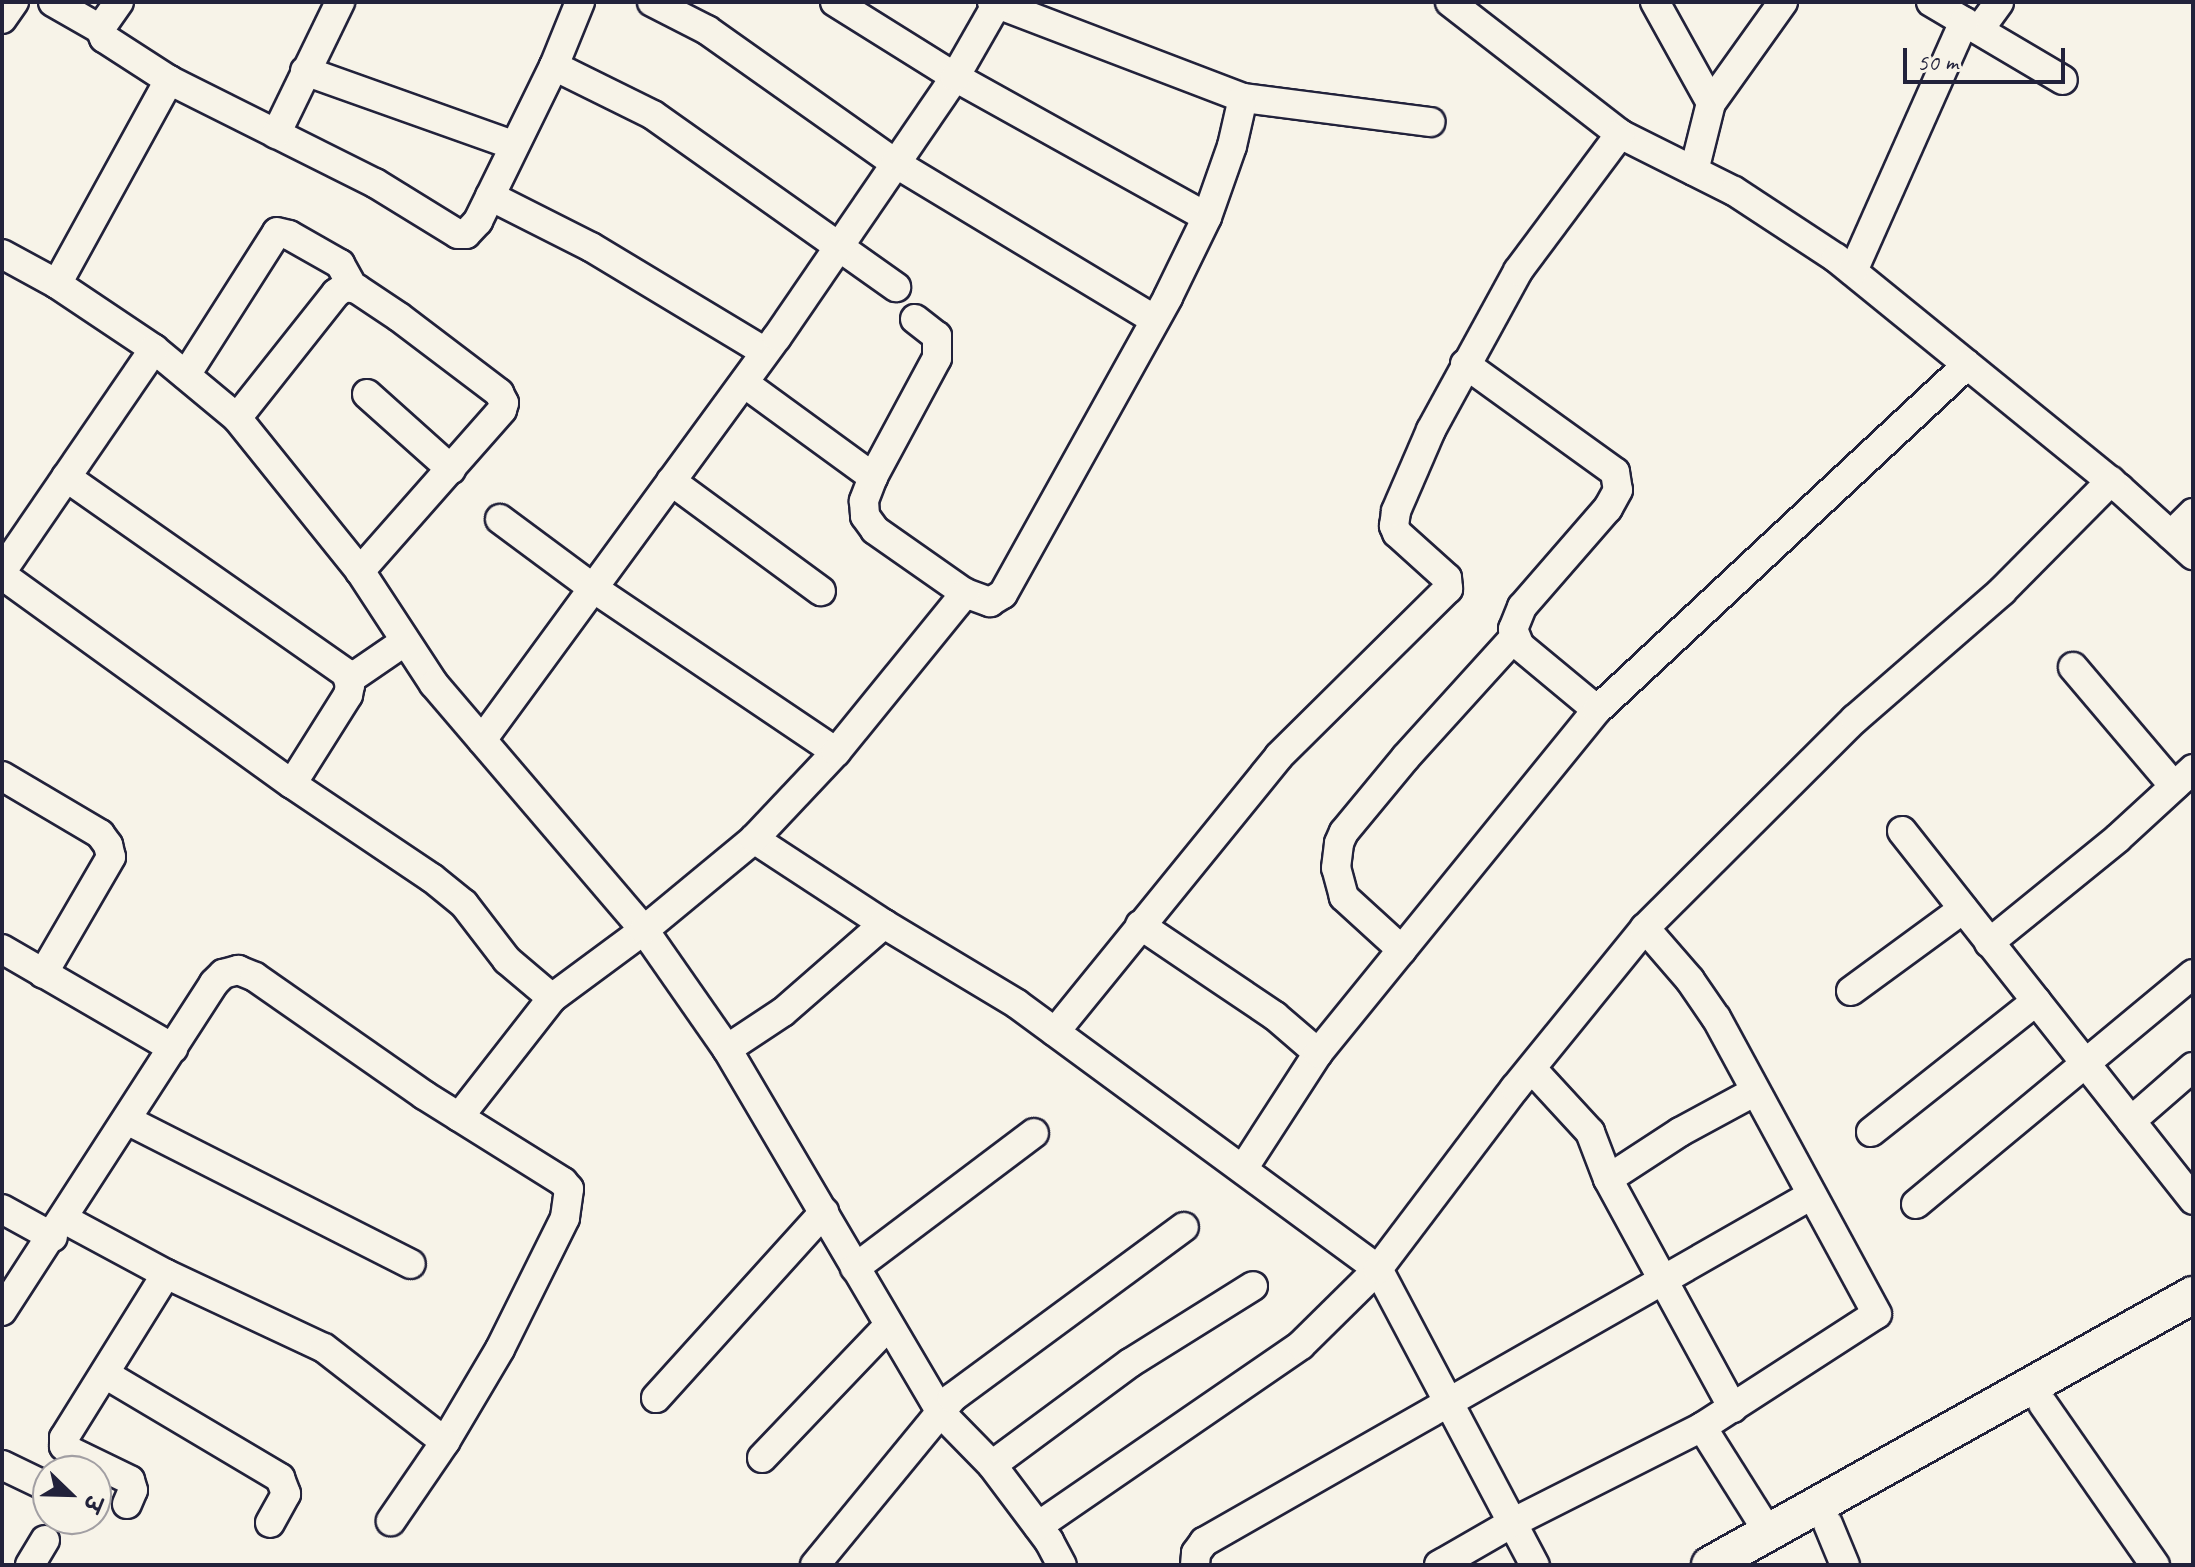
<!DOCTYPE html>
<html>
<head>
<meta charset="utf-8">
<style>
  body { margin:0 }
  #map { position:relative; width:2195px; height:1567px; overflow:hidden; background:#f7f3e8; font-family:Caveat,"Playpen Sans Deva",sans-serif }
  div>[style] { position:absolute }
  .roads { filter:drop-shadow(2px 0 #22223b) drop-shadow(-2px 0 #22223b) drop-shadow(0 2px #22223b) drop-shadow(0 -2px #22223b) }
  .minor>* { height:28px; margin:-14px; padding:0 14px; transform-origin:14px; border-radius:14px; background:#f7f3e8 }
  .major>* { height:36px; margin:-18px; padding:0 18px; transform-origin:18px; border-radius:18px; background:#f7f3e8 }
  span { translate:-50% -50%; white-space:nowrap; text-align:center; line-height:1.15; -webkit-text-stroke:7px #f7f3e8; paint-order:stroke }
  .frame { position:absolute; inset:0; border:4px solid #22223b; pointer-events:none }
  .north { position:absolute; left:32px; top:1455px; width:80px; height:80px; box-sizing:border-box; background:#f7f3e8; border:2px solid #a29fa3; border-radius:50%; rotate:113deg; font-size:22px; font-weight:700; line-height:32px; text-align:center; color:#22223b }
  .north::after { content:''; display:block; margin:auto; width:28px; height:36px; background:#22223b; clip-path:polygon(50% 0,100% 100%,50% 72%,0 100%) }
  .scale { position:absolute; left:1903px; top:48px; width:162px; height:36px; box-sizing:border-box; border:4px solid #22223b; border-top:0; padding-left:10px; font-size:24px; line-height:28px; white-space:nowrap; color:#22223b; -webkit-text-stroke:6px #f7f3e8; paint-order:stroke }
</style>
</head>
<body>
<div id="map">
  <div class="roads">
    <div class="minor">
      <div style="left:53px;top:2px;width:54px;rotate:29.9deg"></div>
      <div style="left:100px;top:29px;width:10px;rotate:66deg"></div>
      <div style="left:104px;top:38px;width:77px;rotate:32.9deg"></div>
      <div style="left:169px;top:80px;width:230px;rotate:26.6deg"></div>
      <div style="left:375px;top:183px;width:97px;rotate:31.6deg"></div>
      <div style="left:458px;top:234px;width:8px"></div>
      <div style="left:466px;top:234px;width:18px;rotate:-47deg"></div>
      <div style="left:478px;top:221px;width:173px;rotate:-63.9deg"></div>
      <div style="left:554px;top:66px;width:69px;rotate:-67.9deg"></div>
      <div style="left:652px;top:2px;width:62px;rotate:27deg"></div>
      <div style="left:707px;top:30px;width:230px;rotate:35.3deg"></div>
      <div style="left:895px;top:163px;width:302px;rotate:31.1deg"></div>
      <div style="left:835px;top:2px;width:142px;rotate:32deg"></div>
      <div style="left:955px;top:77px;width:288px;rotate:29.1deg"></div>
      <div style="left:992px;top:2px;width:269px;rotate:20.9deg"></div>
      <div style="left:1243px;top:98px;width:189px;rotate:7.3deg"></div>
      <div style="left:1450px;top:2px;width:215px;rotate:37.8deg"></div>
      <div style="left:1620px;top:134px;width:127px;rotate:26.6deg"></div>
      <div style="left:1734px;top:191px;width:122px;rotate:33.3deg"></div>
      <div style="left:1836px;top:258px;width:365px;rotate:39.1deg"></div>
      <div style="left:2119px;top:488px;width:100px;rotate:42.2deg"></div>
      <div style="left:1655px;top:2px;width:115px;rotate:61deg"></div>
      <div style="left:1931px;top:2px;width:153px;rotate:30.6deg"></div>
      <div style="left:2px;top:19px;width:21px;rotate:-55deg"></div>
      <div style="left:100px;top:29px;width:33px;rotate:-55deg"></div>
      <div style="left:1979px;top:30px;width:34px;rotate:-54deg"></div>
      <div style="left:554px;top:66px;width:110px;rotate:26.3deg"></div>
      <div style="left:653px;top:115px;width:298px;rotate:35.3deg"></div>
      <div style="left:305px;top:71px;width:221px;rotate:19.6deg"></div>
      <div style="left:276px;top:134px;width:147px;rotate:-64.1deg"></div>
      <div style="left:1694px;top:171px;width:70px;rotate:-76deg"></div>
      <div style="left:1711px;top:103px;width:124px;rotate:-54.5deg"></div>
      <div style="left:490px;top:196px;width:113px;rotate:26.8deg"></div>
      <div style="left:591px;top:247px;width:203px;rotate:31.1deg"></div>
      <div style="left:2px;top:254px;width:63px;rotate:28.6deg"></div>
      <div style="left:57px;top:284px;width:117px;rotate:33.8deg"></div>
      <div style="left:154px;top:349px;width:108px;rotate:39.7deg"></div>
      <div style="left:237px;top:418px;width:196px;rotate:51.2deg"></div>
      <div style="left:360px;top:571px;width:135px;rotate:56.8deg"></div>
      <div style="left:434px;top:684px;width:323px;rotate:49.5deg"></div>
      <div style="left:644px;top:930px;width:145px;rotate:55.1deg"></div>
      <div style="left:727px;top:1049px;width:424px;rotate:59.5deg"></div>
      <div style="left:942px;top:1414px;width:71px;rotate:45.6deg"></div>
      <div style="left:992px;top:1465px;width:95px;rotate:53.1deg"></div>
      <div style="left:1049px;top:1541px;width:27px;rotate:62deg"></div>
      <div style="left:1853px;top:271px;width:273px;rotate:-66deg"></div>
      <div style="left:57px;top:284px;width:233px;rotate:-61.2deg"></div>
      <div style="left:915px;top:319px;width:28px;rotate:38deg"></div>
      <div style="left:937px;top:336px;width:22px;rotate:90deg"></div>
      <div style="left:937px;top:358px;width:135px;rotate:118.3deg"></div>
      <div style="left:873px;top:477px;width:26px;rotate:111deg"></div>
      <div style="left:864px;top:501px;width:15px;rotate:86deg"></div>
      <div style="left:865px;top:516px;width:17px;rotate:54deg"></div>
      <div style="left:875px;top:530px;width:110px;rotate:35deg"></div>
      <div style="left:965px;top:593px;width:27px;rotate:20deg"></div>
      <div style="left:990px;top:602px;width:15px;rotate:-32deg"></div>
      <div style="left:1003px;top:594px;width:340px;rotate:-60.9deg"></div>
      <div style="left:1168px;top:297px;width:89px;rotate:-64deg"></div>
      <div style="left:1207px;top:217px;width:75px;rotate:-70.6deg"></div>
      <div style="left:1232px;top:146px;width:49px;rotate:-77.1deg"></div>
      <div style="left:1465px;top:364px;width:185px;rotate:35.8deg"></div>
      <div style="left:1615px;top:472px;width:18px;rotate:81deg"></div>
      <div style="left:1618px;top:490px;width:21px;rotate:119deg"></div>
      <div style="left:1608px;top:508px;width:131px;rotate:131deg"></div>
      <div style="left:1522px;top:607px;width:24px;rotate:112deg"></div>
      <div style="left:1513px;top:629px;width:18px;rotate:68deg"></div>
      <div style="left:1520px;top:646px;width:100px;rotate:39.7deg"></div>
      <div style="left:186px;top:375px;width:169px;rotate:-57.5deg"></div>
      <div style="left:277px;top:232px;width:12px;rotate:14deg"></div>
      <div style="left:289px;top:235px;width:59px;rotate:29.6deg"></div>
      <div style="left:340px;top:264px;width:25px;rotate:61deg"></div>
      <div style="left:744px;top:383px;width:160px;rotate:36.1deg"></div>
      <div style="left:367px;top:394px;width:113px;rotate:41.8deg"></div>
      <div style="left:237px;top:418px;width:159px;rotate:-51.6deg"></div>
      <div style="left:336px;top:293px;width:11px;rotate:-34deg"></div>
      <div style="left:345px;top:287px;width:12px;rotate:9deg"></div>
      <div style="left:357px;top:289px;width:50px;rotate:33.7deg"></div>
      <div style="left:399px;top:317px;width:126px;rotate:37.2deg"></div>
      <div style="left:499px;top:393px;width:11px;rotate:63deg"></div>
      <div style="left:504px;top:403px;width:7px;rotate:106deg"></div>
      <div style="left:502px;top:410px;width:215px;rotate:131.4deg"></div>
      <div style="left:66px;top:477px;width:342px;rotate:35deg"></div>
      <div style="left:346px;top:673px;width:13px;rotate:72deg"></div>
      <div style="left:350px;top:685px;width:10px;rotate:101deg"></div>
      <div style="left:348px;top:695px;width:105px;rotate:122.2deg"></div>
      <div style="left:671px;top:481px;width:186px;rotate:36.3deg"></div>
      <div style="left:500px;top:519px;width:116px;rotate:36.6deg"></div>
      <div style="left:593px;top:588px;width:293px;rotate:34deg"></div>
      <div style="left:2171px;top:535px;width:31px;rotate:-45deg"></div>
      <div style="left:2px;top:571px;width:269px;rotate:-55.6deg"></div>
      <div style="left:2px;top:575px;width:357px;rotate:35.8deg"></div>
      <div style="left:292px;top:784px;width:169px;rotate:33.9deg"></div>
      <div style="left:432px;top:878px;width:41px;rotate:39.1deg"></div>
      <div style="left:464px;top:904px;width:71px;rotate:52.5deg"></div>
      <div style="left:507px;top:960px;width:59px;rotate:40.2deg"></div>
      <div style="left:2073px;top:667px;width:156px;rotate:49.7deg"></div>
      <div style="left:350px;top:679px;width:65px;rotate:-34.4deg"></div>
      <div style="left:482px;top:740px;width:499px;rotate:-53.8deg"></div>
      <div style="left:777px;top:337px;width:315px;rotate:-55.6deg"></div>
      <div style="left:955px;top:77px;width:86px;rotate:-60.2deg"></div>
      <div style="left:2px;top:776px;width:114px;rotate:30.6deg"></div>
      <div style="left:100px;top:834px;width:14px;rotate:54deg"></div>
      <div style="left:108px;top:845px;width:12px;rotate:76deg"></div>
      <div style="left:111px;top:857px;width:135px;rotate:120.2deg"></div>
      <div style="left:1902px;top:831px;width:470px;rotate:51.7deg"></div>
      <div style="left:754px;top:839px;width:155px;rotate:33.2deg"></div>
      <div style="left:884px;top:924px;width:155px;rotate:31deg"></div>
      <div style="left:1017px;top:1004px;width:448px;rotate:36.3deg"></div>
      <div style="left:1378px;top:1269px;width:335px;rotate:62.1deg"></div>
      <div style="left:1140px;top:925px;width:163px;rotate:34deg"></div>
      <div style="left:1275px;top:1016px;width:57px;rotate:40.7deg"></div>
      <div style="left:1989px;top:943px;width:166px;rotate:-39.1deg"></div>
      <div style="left:2118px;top:838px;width:102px;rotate:-42.6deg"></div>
      <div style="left:2px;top:949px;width:198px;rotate:30.1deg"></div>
      <div style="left:1402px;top:950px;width:79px;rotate:-137.6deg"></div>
      <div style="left:1344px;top:897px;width:30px;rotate:-105deg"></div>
      <div style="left:1336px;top:868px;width:25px;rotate:-83deg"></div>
      <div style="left:1339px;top:843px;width:12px;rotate:-66deg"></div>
      <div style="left:1344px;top:832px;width:97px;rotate:-50.4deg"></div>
      <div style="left:1406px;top:757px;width:161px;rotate:-47.8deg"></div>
      <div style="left:1851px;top:991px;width:139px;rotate:-36.2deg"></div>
      <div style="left:1055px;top:1032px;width:355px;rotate:-50.9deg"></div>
      <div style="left:1279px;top:756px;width:238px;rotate:-44.7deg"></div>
      <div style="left:1448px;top:589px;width:11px;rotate:-95deg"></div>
      <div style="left:1447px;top:578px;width:67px;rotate:-138deg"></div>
      <div style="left:1397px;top:533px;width:8px;rotate:-113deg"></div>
      <div style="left:1394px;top:526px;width:15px;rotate:-82deg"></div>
      <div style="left:1396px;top:511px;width:88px;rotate:-66.6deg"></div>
      <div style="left:1431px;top:430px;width:181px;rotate:-61.3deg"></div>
      <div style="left:1518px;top:271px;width:171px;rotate:-53.3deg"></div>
      <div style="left:727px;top:1049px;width:67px;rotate:-33.5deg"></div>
      <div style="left:783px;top:1012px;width:134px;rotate:-41.1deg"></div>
      <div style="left:1532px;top:1069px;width:86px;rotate:47.4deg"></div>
      <div style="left:1590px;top:1132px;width:50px;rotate:69deg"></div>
      <div style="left:1608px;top:1179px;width:261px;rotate:61.4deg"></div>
      <div style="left:459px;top:1117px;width:151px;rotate:-52deg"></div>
      <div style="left:552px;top:998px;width:114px;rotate:-36.5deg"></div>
      <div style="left:644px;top:930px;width:143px;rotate:-39.6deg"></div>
      <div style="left:754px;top:839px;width:120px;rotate:-46.7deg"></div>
      <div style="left:836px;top:752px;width:205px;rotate:-50.9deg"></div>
      <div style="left:127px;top:1120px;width:318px;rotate:26.9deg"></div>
      <div style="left:2131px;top:1121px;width:82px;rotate:-41.1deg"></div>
      <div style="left:1871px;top:1132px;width:211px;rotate:-38.4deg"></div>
      <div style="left:1243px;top:1169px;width:138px;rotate:-57.1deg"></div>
      <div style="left:1318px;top:1053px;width:442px;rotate:-50.9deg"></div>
      <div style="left:1597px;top:710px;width:506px;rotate:-43deg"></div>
      <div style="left:1608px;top:1179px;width:86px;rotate:-33.1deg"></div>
      <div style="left:1680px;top:1132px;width:84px;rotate:-28.4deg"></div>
      <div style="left:1916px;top:1204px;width:360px;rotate:-39.7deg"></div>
      <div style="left:2px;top:1209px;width:58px;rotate:28.8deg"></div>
      <div style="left:64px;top:1219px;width:116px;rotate:28.3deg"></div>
      <div style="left:166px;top:1274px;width:174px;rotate:25.1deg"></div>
      <div style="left:324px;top:1348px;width:153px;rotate:37.8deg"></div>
      <div style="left:855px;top:1268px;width:224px;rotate:-37deg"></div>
      <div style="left:2px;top:1311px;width:391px;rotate:-57.1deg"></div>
      <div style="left:214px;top:983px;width:13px;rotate:-45deg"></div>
      <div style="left:223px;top:974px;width:16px;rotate:-15deg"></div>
      <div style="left:238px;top:970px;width:18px;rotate:22deg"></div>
      <div style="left:255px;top:977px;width:206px;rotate:34.9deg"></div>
      <div style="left:424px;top:1095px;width:164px;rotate:32deg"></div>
      <div style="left:563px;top:1182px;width:9px;rotate:49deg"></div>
      <div style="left:569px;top:1189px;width:29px;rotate:98deg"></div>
      <div style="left:565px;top:1218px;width:146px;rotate:116.4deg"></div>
      <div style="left:500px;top:1349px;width:108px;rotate:120.6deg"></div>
      <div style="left:445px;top:1442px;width:96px;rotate:124.4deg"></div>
      <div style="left:105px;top:1374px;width:204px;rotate:30.7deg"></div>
      <div style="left:280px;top:1478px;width:17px;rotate:69deg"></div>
      <div style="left:286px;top:1494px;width:33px;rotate:119deg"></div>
      <div style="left:656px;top:1398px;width:251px;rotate:-47.9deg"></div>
      <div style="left:2043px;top:1404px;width:196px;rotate:55.2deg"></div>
      <div style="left:1702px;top:1427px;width:124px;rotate:57.8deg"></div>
      <div style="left:762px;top:1458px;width:182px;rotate:-46.3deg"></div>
      <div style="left:2px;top:1465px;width:51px;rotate:25.6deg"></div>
      <div style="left:992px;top:1465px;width:172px;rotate:-36.5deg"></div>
      <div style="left:1130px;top:1363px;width:145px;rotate:-32deg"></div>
      <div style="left:127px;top:1504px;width:15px;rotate:-67deg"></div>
      <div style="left:133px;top:1490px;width:10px;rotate:-107deg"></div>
      <div style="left:130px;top:1480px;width:67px;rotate:-154.2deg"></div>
      <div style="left:70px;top:1451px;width:8px;rotate:-140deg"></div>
      <div style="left:64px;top:1446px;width:8px;rotate:-90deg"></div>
      <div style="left:64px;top:1438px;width:193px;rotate:-58.1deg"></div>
      <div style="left:1828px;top:1524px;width:44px;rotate:67.5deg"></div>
      <div style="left:1038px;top:1526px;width:319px;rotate:-34.5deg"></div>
      <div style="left:1301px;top:1345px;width:108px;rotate:-44.6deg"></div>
      <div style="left:1378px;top:1269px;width:227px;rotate:-52.9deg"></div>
      <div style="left:1515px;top:1088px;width:206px;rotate:-50.9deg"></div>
      <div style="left:1645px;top:928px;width:296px;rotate:-44.9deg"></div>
      <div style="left:1855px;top:719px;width:195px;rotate:-41deg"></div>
      <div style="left:2002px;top:591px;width:155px;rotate:-45.3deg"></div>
      <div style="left:30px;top:1565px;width:29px;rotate:-59deg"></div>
      <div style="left:815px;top:1565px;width:216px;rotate:-50.6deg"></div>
      <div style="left:952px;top:1398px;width:288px;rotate:-36.4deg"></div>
      <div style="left:1195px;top:1565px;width:12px;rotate:-85deg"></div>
      <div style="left:1196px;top:1553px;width:14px;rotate:-54deg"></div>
      <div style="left:1204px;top:1542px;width:698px;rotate:-29.72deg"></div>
      <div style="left:1439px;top:1565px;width:84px;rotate:-29.9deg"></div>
      <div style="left:1512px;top:1523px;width:213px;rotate:-26.8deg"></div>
      <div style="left:1702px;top:1427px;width:208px;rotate:-32.9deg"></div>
      <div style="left:1877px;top:1314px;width:337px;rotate:-118.5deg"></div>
      <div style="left:1716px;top:1018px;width:46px;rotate:-124.4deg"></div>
      <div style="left:1690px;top:980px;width:69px;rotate:-130.9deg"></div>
    </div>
    <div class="major">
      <div style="left:1710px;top:1565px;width:553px;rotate:-29.21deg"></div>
    </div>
  </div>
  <div class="frame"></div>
  <div class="north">उ</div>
  <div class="scale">50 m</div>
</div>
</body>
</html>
